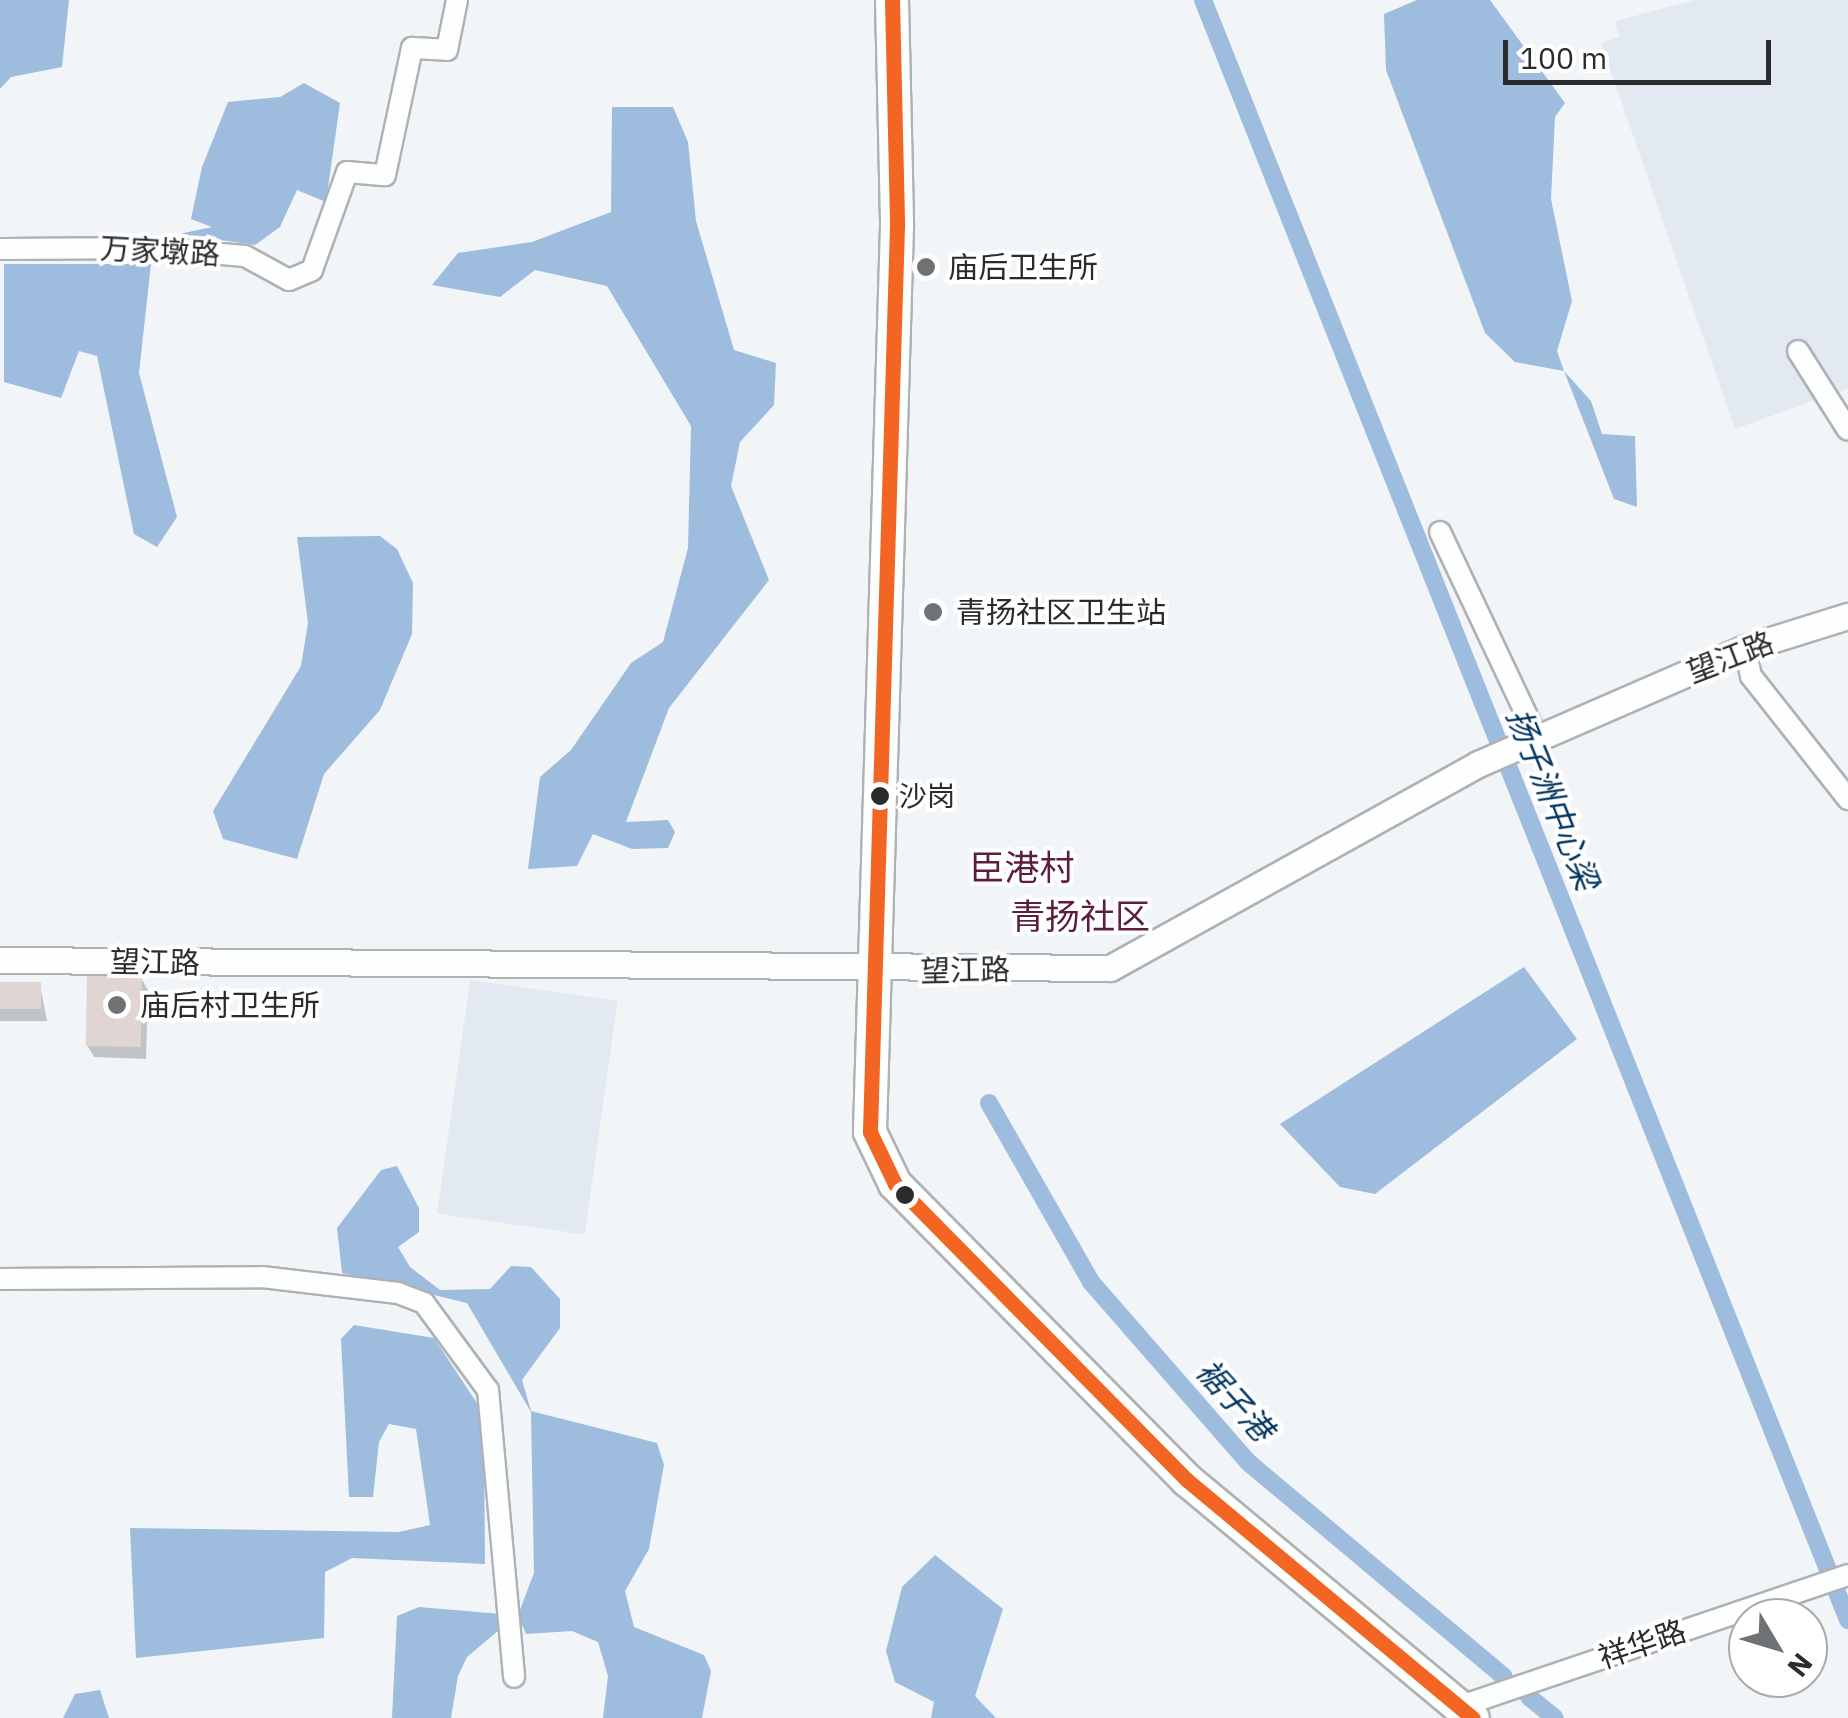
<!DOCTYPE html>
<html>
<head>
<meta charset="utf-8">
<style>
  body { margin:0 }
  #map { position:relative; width:1848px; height:1718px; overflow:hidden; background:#f2f5f8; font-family:"IBM Plex Sans","Noto Sans SC",sans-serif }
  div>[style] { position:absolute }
  .built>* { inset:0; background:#e2e9f1; transform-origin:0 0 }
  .water>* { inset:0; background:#9dbcde }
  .shadow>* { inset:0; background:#0003 }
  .canal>* { height:18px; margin:-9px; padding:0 9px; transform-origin:9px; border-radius:9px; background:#9dbcde }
  .building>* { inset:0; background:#e0d5d2; transform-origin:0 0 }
  .roads { filter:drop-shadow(2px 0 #afb1b4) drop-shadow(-2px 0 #afb1b4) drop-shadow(0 2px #afb1b4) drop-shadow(0 -2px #afb1b4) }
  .minor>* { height:20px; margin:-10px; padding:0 10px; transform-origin:10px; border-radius:10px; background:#fdfefe }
  .tertiary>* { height:25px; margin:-12.5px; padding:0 12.5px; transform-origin:12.5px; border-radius:12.5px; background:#fdfefe }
  .primary>* { height:32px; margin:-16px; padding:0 16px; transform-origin:16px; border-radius:16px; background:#fdfefe }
  .bus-1>* { height:15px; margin:-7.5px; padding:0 7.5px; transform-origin:7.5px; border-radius:7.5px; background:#f26522 }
  .dots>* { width:28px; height:28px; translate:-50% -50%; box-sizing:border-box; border:5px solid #fff; border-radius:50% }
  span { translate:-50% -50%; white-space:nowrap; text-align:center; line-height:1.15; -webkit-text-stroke:8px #fff; paint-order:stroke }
  .bus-label { font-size:28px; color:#292b2d }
  .left { translate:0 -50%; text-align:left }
  .street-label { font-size:30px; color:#292b2d }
  .poi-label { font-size:30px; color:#292b2d }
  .water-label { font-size:32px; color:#033561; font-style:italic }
  .quarter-label { font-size:35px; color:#5d1d3c }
  .north { position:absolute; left:1728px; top:1598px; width:100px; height:100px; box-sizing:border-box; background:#fff; border:2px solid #a9aaab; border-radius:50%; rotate:128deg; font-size:28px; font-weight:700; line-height:40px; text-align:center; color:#292b2d }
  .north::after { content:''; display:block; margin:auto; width:35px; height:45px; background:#6f7274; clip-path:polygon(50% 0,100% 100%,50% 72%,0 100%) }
  .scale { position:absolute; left:1503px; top:40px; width:268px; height:45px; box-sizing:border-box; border:5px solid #292b2d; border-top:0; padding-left:12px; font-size:30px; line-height:35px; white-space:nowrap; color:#292b2d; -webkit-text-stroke:8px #fff; paint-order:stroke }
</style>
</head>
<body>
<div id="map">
  <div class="built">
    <div style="clip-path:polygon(1695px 0,1848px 0,1848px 388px,1735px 429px,1601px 43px,1619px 37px,1615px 21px)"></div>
    <div style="left:470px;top:980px;width:149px;height:236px;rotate:8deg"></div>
  </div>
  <div class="water">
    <div style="clip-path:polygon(0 0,69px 0,62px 67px,11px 77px,0 89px)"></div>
    <div style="clip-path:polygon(1417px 0,1490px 0,1565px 103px,1555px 117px,1551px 199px,1572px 301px,1557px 351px,1564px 371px,1591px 401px,1602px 434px,1635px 436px,1637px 507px,1614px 499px,1564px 371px,1515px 362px,1485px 333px,1386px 70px,1384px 14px)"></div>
    <div style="clip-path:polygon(304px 83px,340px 103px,326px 202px,297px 190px,280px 227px,255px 245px,179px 234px,212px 227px,191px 219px,202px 167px,228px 102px,280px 97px)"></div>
    <div style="clip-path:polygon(612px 107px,673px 107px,688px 142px,696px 221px,734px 350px,776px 363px,774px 405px,740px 442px,731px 486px,769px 580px,669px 708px,626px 822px,668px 820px,675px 832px,668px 848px,632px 849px,593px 834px,577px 866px,528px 869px,540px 777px,571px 750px,631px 663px,663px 642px,688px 548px,691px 426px,607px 286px,535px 270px,500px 297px,432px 285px,458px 253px,532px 242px,611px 212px)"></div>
    <div style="clip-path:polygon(4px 264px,151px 264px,139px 373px,177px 517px,157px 547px,134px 534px,97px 356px,79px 351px,61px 398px,4px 382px)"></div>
    <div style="clip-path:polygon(380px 536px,397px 549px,413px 583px,412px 634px,380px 710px,324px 774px,297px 859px,223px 839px,213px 811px,301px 666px,308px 623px,297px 537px)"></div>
    <div style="clip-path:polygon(1524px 967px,1577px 1039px,1375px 1194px,1340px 1187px,1280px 1124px)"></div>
    <div style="clip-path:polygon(397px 1166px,419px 1208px,419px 1232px,398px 1247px,410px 1267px,440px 1290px,490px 1289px,511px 1266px,531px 1267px,560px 1299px,560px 1328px,522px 1380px,531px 1411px,657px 1443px,664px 1465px,649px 1549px,625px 1591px,634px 1627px,704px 1655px,711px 1671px,702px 1718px,603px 1718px,608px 1676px,598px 1642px,572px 1631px,526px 1634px,518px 1615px,534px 1573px,531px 1412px,467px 1303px,342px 1273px,337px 1228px,381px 1170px)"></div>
    <div style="clip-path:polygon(354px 1325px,434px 1338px,477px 1403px,484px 1432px,485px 1564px,352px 1558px,325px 1572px,324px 1638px,136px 1658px,130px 1528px,399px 1532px,430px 1525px,416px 1429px,389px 1424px,379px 1442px,373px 1497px,349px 1497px,341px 1339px)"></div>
    <div style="clip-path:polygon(935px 1555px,1003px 1609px,975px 1696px,996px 1718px,931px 1718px,934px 1702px,895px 1682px,886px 1651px,902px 1587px)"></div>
    <div style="clip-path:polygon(419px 1607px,501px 1614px,499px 1630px,467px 1657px,458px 1676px,451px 1718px,392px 1718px,397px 1616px)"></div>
    <div style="clip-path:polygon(100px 1690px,109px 1718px,63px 1718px,75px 1694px)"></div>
  </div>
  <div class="shadow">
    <div style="clip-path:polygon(141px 978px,148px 990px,146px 1059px,94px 1057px,87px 1045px)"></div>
    <div style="clip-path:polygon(0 985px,40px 985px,47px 1021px,0 1021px)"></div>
  </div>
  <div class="canal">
    <div style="left:1203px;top:0;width:1744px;rotate:68.29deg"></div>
    <div style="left:989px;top:1103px;width:206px;rotate:60.3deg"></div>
    <div style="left:1091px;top:1282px;width:239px;rotate:48.9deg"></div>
    <div style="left:1248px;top:1462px;width:334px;rotate:40deg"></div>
    <div style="left:1529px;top:1697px;width:33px;rotate:39deg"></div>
  </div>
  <div class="building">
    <div style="left:87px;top:974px;width:55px;height:72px;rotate:1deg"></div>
    <div style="left:0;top:982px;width:41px;height:27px"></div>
  </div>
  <div class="roads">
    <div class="minor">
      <div style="left:0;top:249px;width:150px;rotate:-0.4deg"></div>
      <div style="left:150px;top:248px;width:95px;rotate:4.8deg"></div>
      <div style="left:245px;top:256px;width:50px;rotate:28.6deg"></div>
      <div style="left:289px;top:280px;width:25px;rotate:-23deg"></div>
      <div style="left:312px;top:270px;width:104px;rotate:-70.3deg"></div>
      <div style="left:347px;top:172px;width:38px;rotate:5deg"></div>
      <div style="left:385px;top:175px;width:130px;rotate:-78deg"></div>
      <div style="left:412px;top:48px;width:35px;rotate:3deg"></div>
      <div style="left:447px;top:50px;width:51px;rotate:-78.7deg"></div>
      <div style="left:1798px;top:351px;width:93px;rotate:57.7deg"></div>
      <div style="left:1440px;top:532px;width:229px;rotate:64.7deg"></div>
      <div style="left:1745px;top:648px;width:29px;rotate:78deg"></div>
      <div style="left:1751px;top:676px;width:157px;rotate:51.7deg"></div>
      <div style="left:0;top:1279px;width:262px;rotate:-0.4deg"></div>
      <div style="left:262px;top:1277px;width:137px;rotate:6.7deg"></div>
      <div style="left:398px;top:1293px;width:28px;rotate:21deg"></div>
      <div style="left:424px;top:1303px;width:108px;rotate:53.7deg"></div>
      <div style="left:488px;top:1390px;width:288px;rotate:84.8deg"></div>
      <div style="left:1461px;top:1706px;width:409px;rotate:-18.7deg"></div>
    </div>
    <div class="tertiary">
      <div style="left:0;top:960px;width:1110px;rotate:0.41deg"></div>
      <div style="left:1110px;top:968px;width:421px;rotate:-29deg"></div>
      <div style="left:1478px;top:764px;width:291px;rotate:-23.5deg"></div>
      <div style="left:1745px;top:648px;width:108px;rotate:-17.3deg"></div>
    </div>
    <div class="primary">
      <div style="left:892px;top:0;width:226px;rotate:88.7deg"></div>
      <div style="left:897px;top:226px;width:906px;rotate:91.71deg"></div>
      <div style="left:870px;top:1132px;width:58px;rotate:64.3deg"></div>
      <div style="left:895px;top:1184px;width:416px;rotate:45.4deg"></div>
      <div style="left:1187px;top:1480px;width:372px;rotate:39.8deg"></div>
    </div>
  </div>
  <div class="bus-1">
    <div style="left:892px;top:0;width:226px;rotate:88.7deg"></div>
    <div style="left:897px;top:226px;width:906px;rotate:91.71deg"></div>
    <div style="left:870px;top:1132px;width:58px;rotate:64.3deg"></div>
    <div style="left:895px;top:1184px;width:416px;rotate:45.4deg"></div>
    <div style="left:1187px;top:1480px;width:372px;rotate:39.8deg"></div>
  </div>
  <div class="dots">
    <div style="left:926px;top:267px;background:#6f7274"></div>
    <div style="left:933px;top:612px;background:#6f7274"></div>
    <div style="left:880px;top:796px;background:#292b2d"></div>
    <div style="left:117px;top:1005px;background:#6f7274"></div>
    <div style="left:905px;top:1195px;background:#292b2d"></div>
  </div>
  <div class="bus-label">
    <span class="left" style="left:899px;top:796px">沙岗</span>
  </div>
  <div class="street-label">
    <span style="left:160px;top:251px;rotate:3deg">万家墩路</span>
    <span style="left:1730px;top:657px;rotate:-21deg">望江路</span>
    <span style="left:155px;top:962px;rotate:1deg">望江路</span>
    <span style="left:965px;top:970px;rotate:-1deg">望江路</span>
    <span style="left:1642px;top:1644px;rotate:-19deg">祥华路</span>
  </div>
  <div class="poi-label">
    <span class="left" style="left:948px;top:267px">庙后卫生所</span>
    <span class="left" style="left:956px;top:612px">青扬社区卫生站</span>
    <span class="left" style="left:140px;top:1005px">庙后村卫生所</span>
  </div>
  <div class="water-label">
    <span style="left:1553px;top:799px;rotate:68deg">扬子洲中心梁</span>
    <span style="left:1235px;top:1400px;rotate:48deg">裾子港</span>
  </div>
  <div class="quarter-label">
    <span style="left:1022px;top:867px">臣港村</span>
    <span style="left:1080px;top:916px">青扬社区</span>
  </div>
  <div class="north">N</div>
  <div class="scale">100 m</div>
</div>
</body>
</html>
